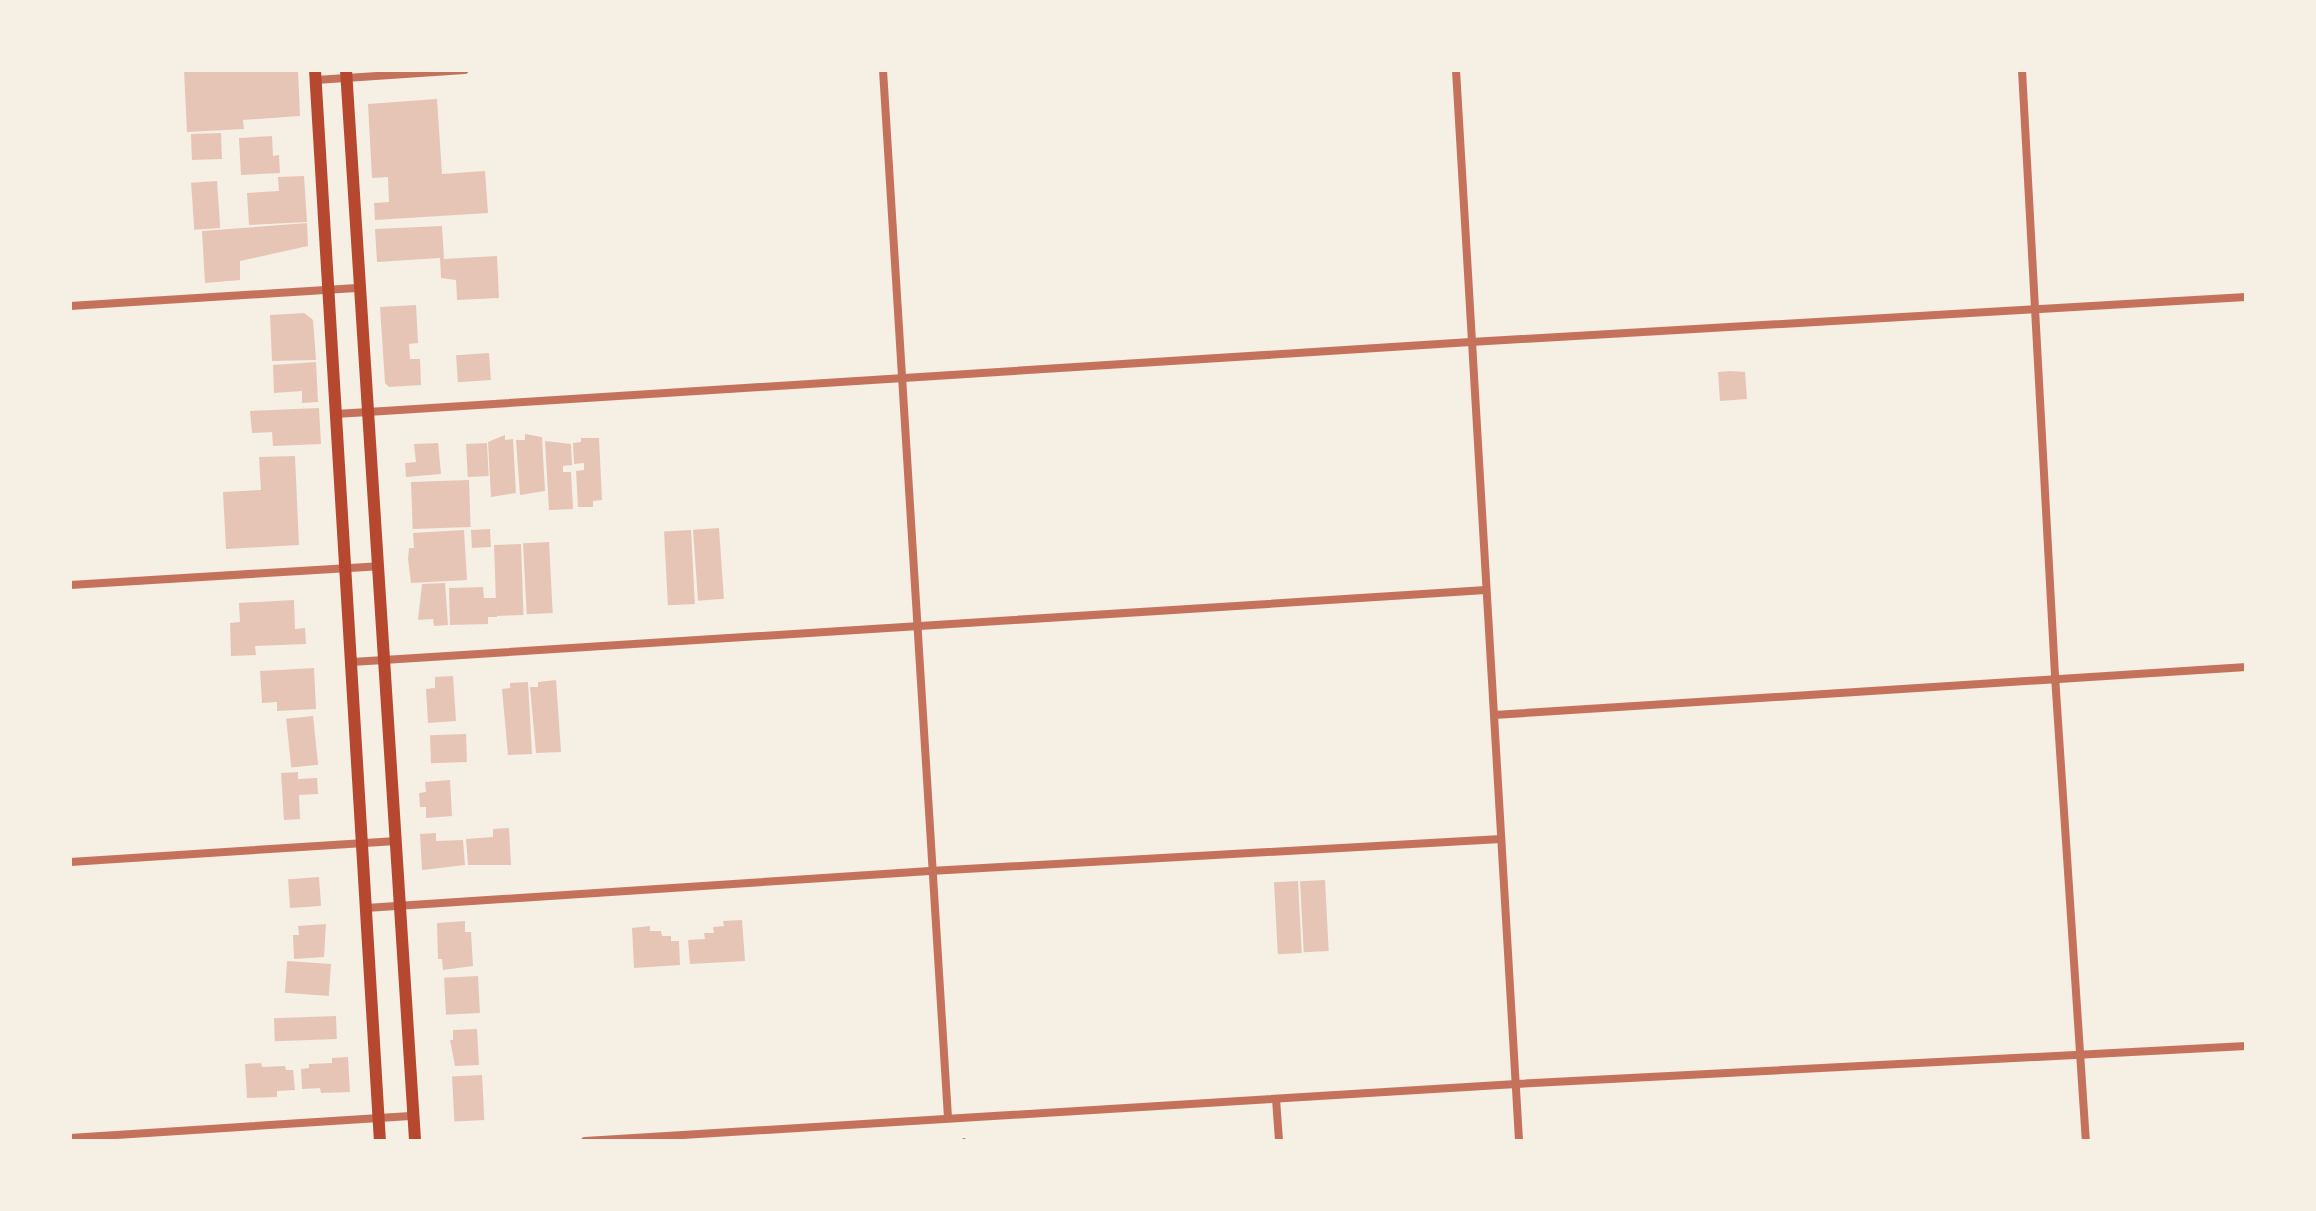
<!DOCTYPE html>
<html>
<head>
<meta charset="utf-8">
<style>
  body { margin:0 }
  #map { position:relative; width:2316px; height:1211px; overflow:hidden; background:#f6efe4; font-family:"Public Sans",sans-serif }
  div>[style] { position:absolute }
  .building>* { inset:0; background:#e6c5b7; transform-origin:0 0 }
  .service>* { height:4px; margin:-2px; padding:0 2px; transform-origin:2px; border-radius:2px; background:#c5725c }
  .minor>* { height:8px; margin:-4px; padding:0 4px; transform-origin:4px; border-radius:4px; background:#c5725c }
  .primary>* { height:12px; margin:-6px; padding:0 6px; transform-origin:6px; border-radius:6px; background:#b5482f }
  span { translate:-50% -50%; white-space:nowrap; text-align:center; line-height:1.15; -webkit-text-stroke:8px #f6efe4; paint-order:stroke }
  .frame { position:absolute; inset:0; border:72px solid #f6efe4; pointer-events:none }
</style>
</head>
<body>
<div id="map">
  <div class="building">
    <div style="clip-path:polygon(184px 70px,298px 70px,300px 116px,243px 120px,244px 129px,187px 132px)"></div>
    <div style="clip-path:polygon(437px 99px,442px 174px,485px 171px,488px 213px,375px 220px,374px 203px,389px 202px,388px 177px,372px 178px,368px 104px)"></div>
    <div style="left:221px;top:133px;width:26px;height:30px;rotate:88deg"></div>
    <div style="clip-path:polygon(272px 136px,273px 156px,279px 155px,280px 173px,241px 175px,239px 138px)"></div>
    <div style="clip-path:polygon(304px 176px,307px 222px,249px 225px,247px 193px,279px 191px,278px 177px)"></div>
    <div style="left:217px;top:181px;width:47px;height:26px;rotate:86deg"></div>
    <div style="clip-path:polygon(307px 223px,308px 246px,240px 261px,240px 280px,205px 283px,202px 231px)"></div>
    <div style="clip-path:polygon(442px 226px,444px 259px,497px 256px,499px 298px,457px 300px,456px 280px,441px 278px,440px 258px,377px 262px,375px 229px)"></div>
    <div style="clip-path:polygon(416px 305px,418px 343px,409px 344px,410px 359px,420px 359px,421px 385px,389px 387px,385px 383px,380px 307px)"></div>
    <div style="clip-path:polygon(304px 313px,313px 320px,316px 360px,272px 361px,270px 315px)"></div>
    <div style="left:489px;top:353px;width:27px;height:33px;rotate:86deg"></div>
    <div style="clip-path:polygon(316px 362px,318px 402px,302px 403px,302px 391px,274px 393px,273px 365px)"></div>
    <div style="clip-path:polygon(1730px 371px,1745px 372px,1747px 399px,1720px 401px,1718px 372px)"></div>
    <div style="clip-path:polygon(319px 408px,321px 444px,273px 446px,272px 432px,252px 433px,250px 411px)"></div>
    <div style="clip-path:polygon(525px 434px,542px 437px,545px 491px,520px 495px,516px 440px,525px 440px)"></div>
    <div style="clip-path:polygon(505px 435px,505px 440px,513px 439px,516px 493px,491px 497px,488px 442px)"></div>
    <div style="clip-path:polygon(581px 438px,599px 438px,602px 500px,593px 501px,593px 507px,578px 507px,576px 471px,584px 470px,584px 463px,574px 464px,573px 443px,581px 442px)"></div>
    <div style="clip-path:polygon(545px 441px,571px 444px,572px 465px,563px 466px,563px 472px,571px 472px,573px 509px,549px 510px)"></div>
    <div style="clip-path:polygon(438px 443px,441px 474px,406px 477px,405px 463px,416px 462px,414px 444px)"></div>
    <div style="left:487px;top:443px;width:33px;height:21px;rotate:87deg"></div>
    <div style="clip-path:polygon(295px 456px,299px 545px,226px 549px,223px 492px,261px 490px,259px 457px)"></div>
    <div style="left:469px;top:480px;width:47px;height:58px;rotate:88deg"></div>
    <div style="left:719px;top:528px;width:71px;height:26px;rotate:86deg"></div>
    <div style="left:490px;top:529px;width:18px;height:19px;rotate:87deg"></div>
    <div style="clip-path:polygon(464px 530px,467px 580px,411px 583px,408px 559px,409px 548px,414px 548px,413px 533px)"></div>
    <div style="left:691px;top:530px;width:74px;height:27px;rotate:87deg"></div>
    <div style="left:549px;top:542px;width:71px;height:26px;rotate:87deg"></div>
    <div style="left:521px;top:544px;width:71px;height:27px;rotate:88deg"></div>
    <div style="clip-path:polygon(445px 583px,448px 625px,434px 626px,433px 619px,418px 620px,422px 584px)"></div>
    <div style="clip-path:polygon(483px 587px,484px 598px,496px 598px,497px 617px,488px 617px,488px 624px,450px 625px,449px 588px)"></div>
    <div style="clip-path:polygon(294px 600px,295px 629px,305px 628px,306px 644px,255px 646px,256px 655px,231px 656px,230px 623px,240px 622px,239px 603px)"></div>
    <div style="clip-path:polygon(314px 668px,316px 709px,277px 711px,277px 702px,262px 703px,260px 671px)"></div>
    <div style="clip-path:polygon(453px 676px,456px 721px,428px 723px,426px 689px,435px 688px,435px 677px)"></div>
    <div style="clip-path:polygon(556px 680px,561px 752px,536px 753px,530px 687px,538px 687px,538px 682px)"></div>
    <div style="clip-path:polygon(528px 682px,532px 754px,508px 755px,502px 689px,510px 688px,510px 683px)"></div>
    <div style="left:313px;top:716px;width:49px;height:27px;rotate:84deg"></div>
    <div style="left:466px;top:734px;width:28px;height:36px;rotate:88deg"></div>
    <div style="clip-path:polygon(298px 772px,298px 779px,317px 778px,318px 794px,299px 795px,300px 819px,284px 820px,281px 773px)"></div>
    <div style="clip-path:polygon(450px 780px,452px 816px,426px 818px,426px 807px,420px 807px,419px 793px,426px 792px,425px 782px)"></div>
    <div style="clip-path:polygon(509px 828px,511px 865px,468px 865px,466px 839px,493px 837px,493px 829px)"></div>
    <div style="clip-path:polygon(436px 833px,436px 841px,463px 840px,465px 865px,422px 870px,420px 834px)"></div>
    <div style="left:319px;top:877px;width:29px;height:31px;rotate:86deg"></div>
    <div style="left:1325px;top:880px;width:71px;height:25px;rotate:87deg"></div>
    <div style="left:1298px;top:881px;width:72px;height:24px;rotate:87deg"></div>
    <div style="clip-path:polygon(742px 920px,745px 961px,690px 964px,688px 940px,705px 939px,704px 933px,714px 933px,713px 927px,724px 926px,723px 921px)"></div>
    <div style="clip-path:polygon(465px 921px,465px 932px,471px 932px,473px 966px,443px 970px,442px 959px,438px 959px,437px 923px)"></div>
    <div style="clip-path:polygon(326px 924px,324px 957px,294px 959px,293px 935px,299px 935px,298px 926px)"></div>
    <div style="clip-path:polygon(650px 926px,650px 931px,661px 931px,662px 936px,671px 936px,671px 941px,679px 941px,680px 965px,634px 968px,632px 928px)"></div>
    <div style="left:331px;top:964px;width:32px;height:44px;rotate:94deg"></div>
    <div style="left:478px;top:976px;width:37px;height:34px;rotate:87deg"></div>
    <div style="left:336px;top:1016px;width:23px;height:62px;rotate:88deg"></div>
    <div style="clip-path:polygon(477px 1029px,479px 1065px,455px 1066px,450px 1040px,453px 1040px,453px 1030px)"></div>
    <div style="clip-path:polygon(348px 1057px,350px 1092px,321px 1093px,320px 1088px,302px 1089px,301px 1069px,309px 1068px,309px 1064px,332px 1063px,332px 1058px)"></div>
    <div style="clip-path:polygon(261px 1063px,262px 1067px,285px 1066px,286px 1070px,293px 1070px,295px 1090px,277px 1091px,277px 1097px,247px 1098px,245px 1064px)"></div>
    <div style="left:482px;top:1075px;width:45px;height:30px;rotate:87deg"></div>
  </div>
  <div class="service">
    <div style="left:964px;top:1140px;width:1px;rotate:90deg"></div>
  </div>
  <div class="minor">
    <div style="left:883px;top:70px;width:1050px;rotate:86.45deg"></div>
    <div style="left:1456px;top:70px;width:1073px;rotate:86.63deg"></div>
    <div style="left:2022px;top:70px;width:607px;rotate:86.88deg"></div>
    <div style="left:2055px;top:676px;width:466px;rotate:86.2deg"></div>
    <div style="left:316px;top:80px;width:149px;rotate:-3.8deg"></div>
    <div style="left:70px;top:306px;width:291px;rotate:-3.6deg"></div>
    <div style="left:336px;top:414px;width:1137px;rotate:-3.63deg"></div>
    <div style="left:1471px;top:342px;width:776px;rotate:-3.32deg"></div>
    <div style="left:70px;top:585px;width:309px;rotate:-3.5deg"></div>
    <div style="left:352px;top:662px;width:1136px;rotate:-3.63deg"></div>
    <div style="left:1494px;top:715px;width:754px;rotate:-3.65deg"></div>
    <div style="left:70px;top:862px;width:327px;rotate:-3.7deg"></div>
    <div style="left:366px;top:908px;width:565px;rotate:-3.75deg"></div>
    <div style="left:930px;top:871px;width:572px;rotate:-3.21deg"></div>
    <div style="left:1276px;top:1099px;width:42px;rotate:85.9deg"></div>
    <div style="left:70px;top:1138px;width:345px;rotate:-3.7deg"></div>
    <div style="left:585px;top:1141px;width:933px;rotate:-3.5deg"></div>
    <div style="left:1516px;top:1084px;width:731px;rotate:-2.98deg"></div>
  </div>
  <div class="primary">
    <div style="left:315px;top:70px;width:1073px;rotate:86.53deg"></div>
    <div style="left:346px;top:70px;width:1073px;rotate:86.31deg"></div>
  </div>
  <div class="frame"></div>
</div>
</body>
</html>
